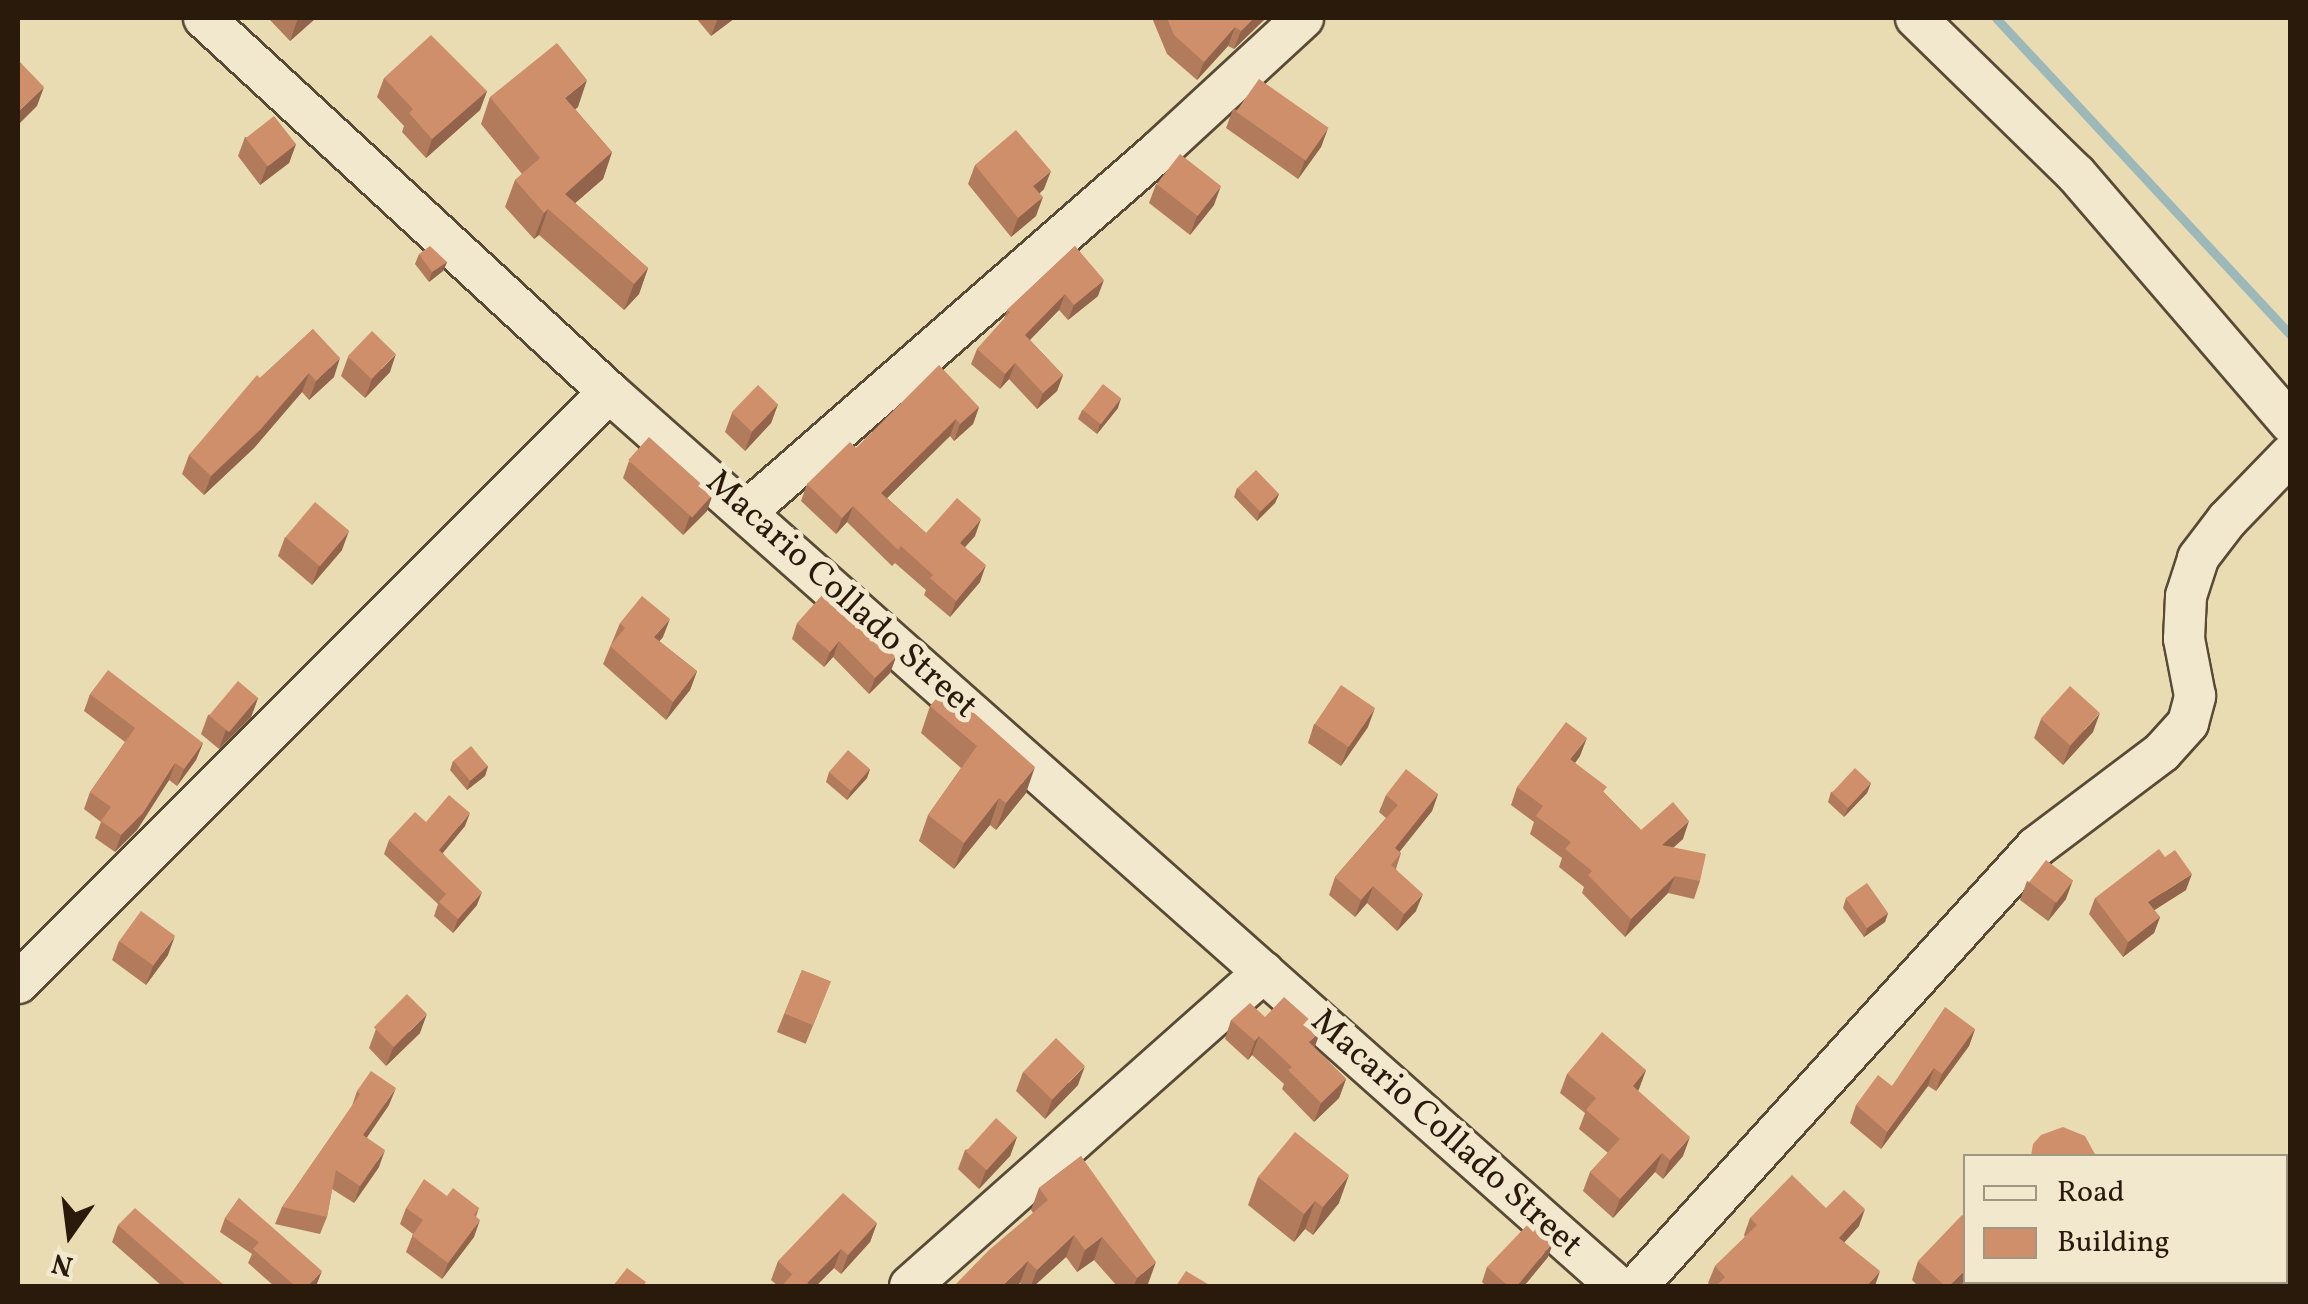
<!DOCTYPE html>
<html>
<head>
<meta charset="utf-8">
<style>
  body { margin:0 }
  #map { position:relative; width:2308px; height:1304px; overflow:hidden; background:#e9dcb3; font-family:Vollkorn,serif }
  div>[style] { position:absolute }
  .stream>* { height:9px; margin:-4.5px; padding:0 4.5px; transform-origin:4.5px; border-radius:4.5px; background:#9db8b8 }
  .roads { filter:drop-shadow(2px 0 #594a35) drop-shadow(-2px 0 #594a35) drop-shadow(0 2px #594a35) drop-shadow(0 -2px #594a35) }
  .minor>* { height:40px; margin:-20px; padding:0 20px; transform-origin:20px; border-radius:20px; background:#f1e8ce }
  .wall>* { inset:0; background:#b27b5c; transform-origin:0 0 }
  .shaded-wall>* { inset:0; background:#91644b }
  .building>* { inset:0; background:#cf8f6b; transform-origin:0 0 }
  span { translate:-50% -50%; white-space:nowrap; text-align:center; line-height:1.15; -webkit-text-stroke:10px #f1e8ce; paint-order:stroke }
  .street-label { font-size:35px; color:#291a0b }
  .frame { position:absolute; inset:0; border:20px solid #291a0b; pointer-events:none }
  .legend { position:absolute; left:1963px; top:1154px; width:325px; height:130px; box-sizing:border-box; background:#f1e8ce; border:2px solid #a19680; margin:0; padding:12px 18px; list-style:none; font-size:30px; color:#291a0b }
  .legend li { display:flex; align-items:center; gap:20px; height:50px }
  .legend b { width:50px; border:2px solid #a19680 }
  .north { position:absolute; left:20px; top:1184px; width:100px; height:100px; -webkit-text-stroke:8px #f1e8ce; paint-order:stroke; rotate:194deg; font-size:28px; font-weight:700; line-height:40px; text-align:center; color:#291a0b }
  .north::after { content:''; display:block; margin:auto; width:35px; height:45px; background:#291a0b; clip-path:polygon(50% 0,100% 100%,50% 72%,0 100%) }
</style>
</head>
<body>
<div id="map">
  <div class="stream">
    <div style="left:1996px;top:18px;width:432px;rotate:47.1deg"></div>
  </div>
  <div class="roads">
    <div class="minor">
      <div style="left:204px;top:18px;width:551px;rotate:42.72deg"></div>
      <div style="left:609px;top:392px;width:1347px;rotate:41.57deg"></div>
      <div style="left:1916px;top:18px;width:223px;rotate:44.3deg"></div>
      <div style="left:2076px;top:174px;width:328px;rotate:49.3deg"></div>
      <div style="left:747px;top:511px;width:547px;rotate:-41.15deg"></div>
      <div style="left:1159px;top:151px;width:196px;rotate:-42.7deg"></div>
      <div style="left:18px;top:983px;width:836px;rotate:-45deg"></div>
      <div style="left:910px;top:1286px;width:473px;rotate:-41.6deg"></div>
      <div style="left:1637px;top:1286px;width:593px;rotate:-47.73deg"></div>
      <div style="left:2036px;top:847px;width:158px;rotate:-37deg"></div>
      <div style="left:2162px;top:752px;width:39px;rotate:-48deg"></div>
      <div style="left:2188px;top:723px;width:28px;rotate:-75deg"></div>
      <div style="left:2195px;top:696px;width:58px;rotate:-100.9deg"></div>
      <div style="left:2184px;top:639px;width:43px;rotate:-87.3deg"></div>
      <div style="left:2186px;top:596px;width:40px;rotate:-72deg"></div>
      <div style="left:2198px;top:558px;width:48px;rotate:-52.7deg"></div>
      <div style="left:2227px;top:520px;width:91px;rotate:-45.9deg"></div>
    </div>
  </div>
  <div class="wall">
    <div style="clip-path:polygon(268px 18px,316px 18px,290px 41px)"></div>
    <div style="clip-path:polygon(696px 18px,735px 18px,711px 36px)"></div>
    <div style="clip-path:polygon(1152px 18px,1266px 18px,1234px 49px,1228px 46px,1197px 80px,1167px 54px)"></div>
    <div style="clip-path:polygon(384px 78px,487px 91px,480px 110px,426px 158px,402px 132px,404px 126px,377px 97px)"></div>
    <div style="clip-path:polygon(490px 97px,578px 107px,575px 109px,612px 152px,603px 179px,575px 203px,648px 268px,639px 294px,624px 310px,539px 235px,534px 239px,505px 207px,515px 180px,522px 174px,481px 124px)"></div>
    <div style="clip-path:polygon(1233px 109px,1328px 128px,1321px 147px,1298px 179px,1226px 128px)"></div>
    <div style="clip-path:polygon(245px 137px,296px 144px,289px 163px,260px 185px,238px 156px)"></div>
    <div style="clip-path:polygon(975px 165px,1044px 189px,1040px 193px,1036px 216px,1011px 237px,968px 184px)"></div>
    <div style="clip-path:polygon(1156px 184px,1214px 205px,1190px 235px,1149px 203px)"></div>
    <div style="clip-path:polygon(1075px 246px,1098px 296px,1068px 320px,1059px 310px,1030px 340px,1063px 375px,1057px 391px,1037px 409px,1009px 379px,1000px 389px,971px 364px,977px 349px,1004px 319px,1007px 310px)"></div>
    <div style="clip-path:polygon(419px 254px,447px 262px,443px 271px,429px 282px,415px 264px)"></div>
    <div style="clip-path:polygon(313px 329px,334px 377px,309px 400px,302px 392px,254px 448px,204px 495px,182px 474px,189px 455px,260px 378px)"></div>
    <div style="clip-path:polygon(348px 357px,390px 372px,365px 398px,341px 376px)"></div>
    <div style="clip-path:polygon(778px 404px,771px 423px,745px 451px,725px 432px,732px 413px)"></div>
    <div style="clip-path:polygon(979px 407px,973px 424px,954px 441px,950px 436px,887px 498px,926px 533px,975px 536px,965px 547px,980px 582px,950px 617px,924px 595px,926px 590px,895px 563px,892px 566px,847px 522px,836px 534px,801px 501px,807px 484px,856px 448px)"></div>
    <div style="clip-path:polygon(1118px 408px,1097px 434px,1078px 419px,1082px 410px)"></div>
    <div style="clip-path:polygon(629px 461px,707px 511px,683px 535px,623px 478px)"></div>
    <div style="clip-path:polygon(1237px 488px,1279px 494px,1275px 503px,1257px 521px,1234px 497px)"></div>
    <div style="clip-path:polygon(285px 537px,342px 550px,312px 585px,278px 556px)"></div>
    <div style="clip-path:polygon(620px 623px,663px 637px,659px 641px,697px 671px,690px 690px,666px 720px,603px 664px)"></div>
    <div style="clip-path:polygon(797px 623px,896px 657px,890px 673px,869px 694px,833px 657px,824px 667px,792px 639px)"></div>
    <div style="clip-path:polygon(946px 688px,1026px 793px,996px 830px,990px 825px,954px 869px,919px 841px,928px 815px,961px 768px,921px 733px,930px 706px)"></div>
    <div style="clip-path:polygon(90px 694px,203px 743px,196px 760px,177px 786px,169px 780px,137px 830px,115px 852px,95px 838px,101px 822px,84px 809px,90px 792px,125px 742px,84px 711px)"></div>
    <div style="clip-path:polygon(258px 698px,251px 717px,219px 749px,201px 734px,208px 715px)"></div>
    <div style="clip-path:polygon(2041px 719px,2093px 732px,2063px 765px,2034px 738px)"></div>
    <div style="clip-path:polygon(1314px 724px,1368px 727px,1341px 766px,1308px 743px)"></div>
    <div style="clip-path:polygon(1580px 756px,1575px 763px,1641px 830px,1683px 839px,1673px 848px,1700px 881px,1694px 899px,1668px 893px,1625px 937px,1582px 893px,1584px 887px,1559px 867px,1562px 858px,1530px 834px,1534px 822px,1511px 805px,1517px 787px)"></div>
    <div style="clip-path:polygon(453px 761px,488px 766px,485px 776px,467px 790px,450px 770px)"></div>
    <div style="clip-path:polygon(870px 769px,867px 778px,847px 800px,826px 782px,829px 772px)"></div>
    <div style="clip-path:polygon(1871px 783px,1867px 793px,1844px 817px,1828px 802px,1831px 792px)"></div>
    <div style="clip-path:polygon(1438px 794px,1432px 811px,1399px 852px,1401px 853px,1396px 869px,1416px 911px,1397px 931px,1367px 903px,1355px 917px,1329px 895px,1335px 877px,1386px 818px,1379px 812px,1386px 795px)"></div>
    <div style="clip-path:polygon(426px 822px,465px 826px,443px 853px,477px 905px,453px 933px,434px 916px,438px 904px,384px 854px,389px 840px)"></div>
    <div style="clip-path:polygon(2027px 881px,2066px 899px,2048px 921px,2020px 900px)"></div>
    <div style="clip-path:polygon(2186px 890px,2154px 910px,2160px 917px,2154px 933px,2123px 957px,2089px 914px,2095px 898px)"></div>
    <div style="clip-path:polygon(1846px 898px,1888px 913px,1885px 922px,1864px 937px,1843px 908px)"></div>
    <div style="clip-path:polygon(119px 941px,168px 955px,146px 985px,112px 960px)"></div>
    <div style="left:802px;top:970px;width:31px;height:67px;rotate:22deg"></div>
    <div style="clip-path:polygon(1265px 1017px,1314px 1047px,1346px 1079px,1339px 1098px,1314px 1122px,1282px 1089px,1284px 1084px,1252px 1055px,1248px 1060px,1225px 1039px,1231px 1020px)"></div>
    <div style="clip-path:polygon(376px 1029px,420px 1033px,386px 1066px,369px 1048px)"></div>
    <div style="clip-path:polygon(1975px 1029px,1969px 1046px,1936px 1091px,1928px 1086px,1881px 1149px,1850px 1123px,1856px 1105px,1892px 1086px)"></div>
    <div style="clip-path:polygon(1646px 1070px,1638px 1091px,1683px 1156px,1663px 1179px,1655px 1172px,1613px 1218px,1583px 1191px,1590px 1172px,1608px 1153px,1579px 1129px,1585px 1113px,1560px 1093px,1567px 1074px)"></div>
    <div style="clip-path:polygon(1023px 1072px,1078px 1085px,1045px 1119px,1016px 1091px)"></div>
    <div style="clip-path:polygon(357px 1091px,389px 1105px,367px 1137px,379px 1167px,354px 1203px,332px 1189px,327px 1217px,320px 1234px,275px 1224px,282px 1207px,352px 1106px)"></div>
    <div style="clip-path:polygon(1017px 1137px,1010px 1156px,979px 1189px,958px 1169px,965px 1150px)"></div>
    <div style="clip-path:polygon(1081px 1156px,1148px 1284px,1145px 1286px,1117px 1286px,1094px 1260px,1077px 1272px,1066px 1257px,1034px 1286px,1023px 1286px,1020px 1283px,1033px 1213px,1031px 1210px,1039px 1188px)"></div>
    <div style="clip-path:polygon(1258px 1177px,1339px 1203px,1313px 1235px,1305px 1229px,1294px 1242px,1248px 1205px)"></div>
    <div style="clip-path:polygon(447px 1196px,479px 1208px,476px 1217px,474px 1237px,442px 1279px,406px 1252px,413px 1234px,400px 1224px,406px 1208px)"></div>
    <div style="clip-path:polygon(239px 1198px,317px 1285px,316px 1286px,274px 1286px,248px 1263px,252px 1254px,220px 1232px,225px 1218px)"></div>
    <div style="clip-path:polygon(1826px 1208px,1859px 1226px,1844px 1242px,1875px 1286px,1712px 1286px,1708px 1283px,1715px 1266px,1745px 1237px,1744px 1235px,1750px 1218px)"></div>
    <div style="clip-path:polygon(877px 1223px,870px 1242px,841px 1274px,834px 1268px,816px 1286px,778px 1286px,771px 1280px,778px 1261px)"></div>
    <div style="clip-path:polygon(118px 1225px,225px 1286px,162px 1286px,112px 1242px)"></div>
    <div style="clip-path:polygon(1548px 1257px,1524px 1286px,1486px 1286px,1482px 1282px,1487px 1267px)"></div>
    <div style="clip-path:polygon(1918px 1261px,1960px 1286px,1918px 1286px,1912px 1280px)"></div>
    <div style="clip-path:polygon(2052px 1282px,2169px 1282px,2164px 1286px,2052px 1286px,2050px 1285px)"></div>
    <div style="clip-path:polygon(2253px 1282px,2274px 1282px,2267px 1286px,2258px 1286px)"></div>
  </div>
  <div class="shaded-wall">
    <div style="clip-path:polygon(298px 18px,316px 18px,290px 41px)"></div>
    <div style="clip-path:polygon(718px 18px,735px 18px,711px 36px)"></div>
    <div style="clip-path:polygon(1254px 18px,1266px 18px,1234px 49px,1241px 31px)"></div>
    <div style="clip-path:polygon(1235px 27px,1228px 46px,1197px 80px,1204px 62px)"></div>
    <div style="clip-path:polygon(587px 80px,578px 107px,556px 125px,565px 98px)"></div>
    <div style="clip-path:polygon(44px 87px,37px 106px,18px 125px,18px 117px,20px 110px)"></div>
    <div style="clip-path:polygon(487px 91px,480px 110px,426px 158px,432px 139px)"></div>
    <div style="clip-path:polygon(1328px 128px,1321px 147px,1298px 179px,1305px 160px)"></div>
    <div style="clip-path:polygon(296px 144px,289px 163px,260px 185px,267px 166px)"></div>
    <div style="clip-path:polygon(612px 152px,603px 179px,558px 218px,565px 194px)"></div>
    <div style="clip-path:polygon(1051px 171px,1044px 189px,1026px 205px,1033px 186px)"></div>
    <div style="clip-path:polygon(1221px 186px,1214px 205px,1190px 235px,1197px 216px)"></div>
    <div style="clip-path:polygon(1043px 197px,1036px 216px,1011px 237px,1018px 218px)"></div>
    <div style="clip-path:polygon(548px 209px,539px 235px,534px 239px,544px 213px)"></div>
    <div style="clip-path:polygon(447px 262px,443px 271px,429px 282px,432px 272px)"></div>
    <div style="clip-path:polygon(648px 268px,639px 294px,624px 310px,634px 284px)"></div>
    <div style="clip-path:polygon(1104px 280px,1098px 296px,1068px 320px,1074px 305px)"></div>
    <div style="clip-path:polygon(1065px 294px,1059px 310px,1019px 351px,1025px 335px)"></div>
    <div style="clip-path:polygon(396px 354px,390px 372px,365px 398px,372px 379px)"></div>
    <div style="clip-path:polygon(340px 358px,334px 377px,309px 400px,316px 381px)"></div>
    <div style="clip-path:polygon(1015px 363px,1009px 379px,1000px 389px,1005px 374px)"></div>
    <div style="clip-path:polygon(309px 373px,302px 392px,254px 448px,204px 495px,211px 476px)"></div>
    <div style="clip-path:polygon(1063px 375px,1057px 391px,1037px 409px,1043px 393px)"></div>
    <div style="clip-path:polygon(1121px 398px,1118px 408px,1097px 434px,1100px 424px)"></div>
    <div style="clip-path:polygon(778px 404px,771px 423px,745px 451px,752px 432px)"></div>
    <div style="clip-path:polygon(979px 407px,973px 424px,954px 441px,960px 424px)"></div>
    <div style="clip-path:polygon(956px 419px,950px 436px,875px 510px,881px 493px)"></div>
    <div style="clip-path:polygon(713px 494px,707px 511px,683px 535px,689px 518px)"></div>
    <div style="clip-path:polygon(1279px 494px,1275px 503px,1257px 521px,1260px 511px)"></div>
    <div style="clip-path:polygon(853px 506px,847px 522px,836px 534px,842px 518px)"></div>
    <div style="clip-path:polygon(981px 519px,975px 536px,954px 559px,960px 543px)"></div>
    <div style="clip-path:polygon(349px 531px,342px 550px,312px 585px,319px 566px)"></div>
    <div style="clip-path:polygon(986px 565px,980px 582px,950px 617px,956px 601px)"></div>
    <div style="clip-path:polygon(670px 619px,663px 637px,647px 656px,654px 637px)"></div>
    <div style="clip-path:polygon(839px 641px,833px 657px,824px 667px,830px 652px)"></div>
    <div style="clip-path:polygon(896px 657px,890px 673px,869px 694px,875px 678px)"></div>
    <div style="clip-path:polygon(697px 671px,690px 690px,666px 720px,673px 702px)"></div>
    <div style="clip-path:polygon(258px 698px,251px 717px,219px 749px,226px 730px)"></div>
    <div style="clip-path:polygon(1375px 708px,1368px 727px,1341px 766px,1348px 747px)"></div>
    <div style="clip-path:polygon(2100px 713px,2093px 732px,2063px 765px,2070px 746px)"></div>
    <div style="clip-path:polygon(1587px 738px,1580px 756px,1564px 777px,1570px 759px)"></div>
    <div style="clip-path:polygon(203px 743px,196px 760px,177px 786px,184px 769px)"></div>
    <div style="clip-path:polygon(175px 763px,169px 780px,137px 830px,115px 852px,121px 835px)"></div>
    <div style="clip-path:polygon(488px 766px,485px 776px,467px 790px,470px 781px)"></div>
    <div style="clip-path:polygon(1035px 767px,1026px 793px,996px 830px,1006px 803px)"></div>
    <div style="clip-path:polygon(870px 769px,867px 778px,847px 800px,851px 791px)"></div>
    <div style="clip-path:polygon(1871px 783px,1867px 793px,1844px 817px,1848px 808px)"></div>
    <div style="clip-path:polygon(1438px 794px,1432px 811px,1389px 865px,1395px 848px)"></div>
    <div style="clip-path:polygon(999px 798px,990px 825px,954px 869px,964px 843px)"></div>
    <div style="clip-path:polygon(470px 813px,465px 826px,434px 863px,439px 850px)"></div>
    <div style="clip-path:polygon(1689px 821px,1683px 839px,1655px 863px,1662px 845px)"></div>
    <div style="clip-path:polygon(2192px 874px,2186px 890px,2142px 918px,2148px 902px)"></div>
    <div style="clip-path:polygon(1675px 876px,1668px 893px,1625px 937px,1631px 919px)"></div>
    <div style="clip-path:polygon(2073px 880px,2066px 899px,2048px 921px,2055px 903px)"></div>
    <div style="clip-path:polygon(1373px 886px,1367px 903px,1355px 917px,1361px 900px)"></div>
    <div style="clip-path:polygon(482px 892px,477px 905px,453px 933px,458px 919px)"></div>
    <div style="clip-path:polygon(1423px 894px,1416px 911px,1397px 931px,1404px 914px)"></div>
    <div style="clip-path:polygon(1888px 913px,1885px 922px,1864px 937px,1868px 927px)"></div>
    <div style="clip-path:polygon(2160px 917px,2154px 933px,2123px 957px,2128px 942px)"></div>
    <div style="clip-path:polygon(175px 936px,168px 955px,146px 985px,153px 966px)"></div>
    <div style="clip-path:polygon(427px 1014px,420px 1033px,386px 1066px,393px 1048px)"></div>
    <div style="clip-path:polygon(1975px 1029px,1969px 1046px,1936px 1091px,1942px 1074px)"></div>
    <div style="clip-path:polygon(1321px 1030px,1314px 1049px,1309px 1042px)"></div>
    <div style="clip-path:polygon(1259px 1036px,1252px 1055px,1248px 1060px,1255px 1041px)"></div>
    <div style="clip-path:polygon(1085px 1066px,1078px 1085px,1045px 1119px,1052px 1100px)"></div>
    <div style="clip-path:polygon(1934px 1068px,1928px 1086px,1881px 1149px,1887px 1132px)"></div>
    <div style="clip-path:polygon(1646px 1070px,1639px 1089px,1626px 1105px,1633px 1086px)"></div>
    <div style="clip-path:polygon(1346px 1079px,1339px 1098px,1314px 1122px,1321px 1103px)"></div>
    <div style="clip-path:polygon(396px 1088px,389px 1105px,357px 1152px,363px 1135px)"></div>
    <div style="clip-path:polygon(1017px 1137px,1010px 1156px,979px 1189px,986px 1170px)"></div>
    <div style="clip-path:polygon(1690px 1137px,1683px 1156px,1663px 1179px,1670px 1160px)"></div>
    <div style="clip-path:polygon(385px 1150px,379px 1167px,354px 1203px,360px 1186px)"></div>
    <div style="clip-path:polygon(1662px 1153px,1655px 1172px,1613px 1218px,1620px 1199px)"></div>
    <div style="clip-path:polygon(1349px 1175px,1339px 1203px,1313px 1235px,1323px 1207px)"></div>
    <div style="clip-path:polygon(1315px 1201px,1305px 1229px,1294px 1242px,1304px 1214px)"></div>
    <div style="clip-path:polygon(1865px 1209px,1859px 1226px,1833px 1255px,1839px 1238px)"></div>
    <div style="clip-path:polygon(480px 1220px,474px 1237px,442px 1279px,448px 1263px)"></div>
    <div style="clip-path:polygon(877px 1223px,870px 1242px,841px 1274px,848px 1255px)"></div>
    <div style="clip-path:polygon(1074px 1235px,1066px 1257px,1034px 1286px,1031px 1286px,1037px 1270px)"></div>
    <div style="clip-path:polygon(1102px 1237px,1094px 1260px,1077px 1272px,1085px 1250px)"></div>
    <div style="clip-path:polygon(1554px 1241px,1548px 1257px,1524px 1286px,1517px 1286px)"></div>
    <div style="clip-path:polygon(841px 1249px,834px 1268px,816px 1286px,804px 1286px)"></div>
    <div style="clip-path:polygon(1028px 1261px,1020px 1283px,1017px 1286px,1002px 1286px)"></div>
    <div style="clip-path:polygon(1156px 1262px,1148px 1284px,1145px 1286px,1134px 1286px,1137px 1278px)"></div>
    <div style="clip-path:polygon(1966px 1269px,1966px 1281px,1960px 1286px,1949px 1286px)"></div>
    <div style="clip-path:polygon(322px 1271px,316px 1286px,308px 1286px)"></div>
    <div style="clip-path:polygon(1880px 1271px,1875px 1286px,1867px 1286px)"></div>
    <div style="clip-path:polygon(2158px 1282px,2169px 1282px,2164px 1286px,2153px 1286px)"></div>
  </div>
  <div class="building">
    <div style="clip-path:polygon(1167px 18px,1254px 18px,1241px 31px,1235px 27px,1204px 62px,1174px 35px)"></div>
    <div style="clip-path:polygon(431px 35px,487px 91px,432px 139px,409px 113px,413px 109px,384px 78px)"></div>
    <div style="clip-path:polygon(557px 43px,587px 80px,565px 98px,612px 152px,565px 194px,648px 268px,634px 284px,548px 209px,544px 213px,515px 180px,540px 158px,490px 97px)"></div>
    <div style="clip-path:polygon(18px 60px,44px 87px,20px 110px,18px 108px)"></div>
    <div style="left:1259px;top:79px;width:85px;height:40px;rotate:35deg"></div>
    <div style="left:274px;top:116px;width:36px;height:36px;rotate:52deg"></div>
    <div style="clip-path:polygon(1016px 130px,1051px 171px,1033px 186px,1043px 197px,1018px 218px,975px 165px)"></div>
    <div style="left:1180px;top:154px;width:52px;height:38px;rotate:38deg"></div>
    <div style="clip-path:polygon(430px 246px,447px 262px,432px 272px,419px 254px)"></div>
    <div style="clip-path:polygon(1075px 246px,1104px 280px,1074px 305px,1065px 294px,1025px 335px,1063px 375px,1043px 393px,1015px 363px,1005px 374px,977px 349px,1010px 312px,1007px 310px)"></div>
    <div style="clip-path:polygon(313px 329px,340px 358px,316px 381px,309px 373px,261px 429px,211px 476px,189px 455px,257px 375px,260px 378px)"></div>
    <div style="left:372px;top:331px;width:33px;height:35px;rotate:44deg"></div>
    <div style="clip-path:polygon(939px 365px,979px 407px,960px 424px,956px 419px,881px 493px,926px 533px,957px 498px,981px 519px,960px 543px,986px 565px,956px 601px,930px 578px,933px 575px,901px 546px,898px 550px,853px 506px,842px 518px,807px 484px,850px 442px,856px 448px)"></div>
    <div style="left:1103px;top:384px;width:23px;height:33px;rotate:38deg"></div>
    <div style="left:758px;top:385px;width:28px;height:38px;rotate:44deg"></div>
    <div style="left:649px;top:437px;width:86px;height:31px;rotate:42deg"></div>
    <div style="left:1256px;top:470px;width:33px;height:26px;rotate:46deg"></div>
    <div style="left:315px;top:502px;width:45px;height:46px;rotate:40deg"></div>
    <div style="clip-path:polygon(824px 593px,896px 657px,875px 678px,839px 641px,830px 652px,797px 623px)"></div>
    <div style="clip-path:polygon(642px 596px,670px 619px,654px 637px,697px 671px,673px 702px,610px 646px,625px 628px,620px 623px)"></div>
    <div style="clip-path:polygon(108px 670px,203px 743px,184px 769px,175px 763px,143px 813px,121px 835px,101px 821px,111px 807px,90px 792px,135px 728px,90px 694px)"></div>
    <div style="left:238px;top:681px;width:26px;height:45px;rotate:40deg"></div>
    <div style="left:1341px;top:685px;width:41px;height:47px;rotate:34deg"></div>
    <div style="left:2070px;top:686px;width:40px;height:44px;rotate:42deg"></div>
    <div style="clip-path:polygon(946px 688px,1035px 767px,1006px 803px,999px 798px,964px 843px,928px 815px,977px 746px,930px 706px)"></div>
    <div style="clip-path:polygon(1566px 722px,1587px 738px,1570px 759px,1607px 787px,1603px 792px,1641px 830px,1673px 802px,1689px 821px,1662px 845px,1706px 854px,1700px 881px,1675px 876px,1631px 919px,1588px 875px,1592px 871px,1565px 849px,1571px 842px,1536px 816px,1543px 806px,1517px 787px)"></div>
    <div style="left:471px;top:746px;width:26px;height:23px;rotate:50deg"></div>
    <div style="left:848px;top:750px;width:29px;height:29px;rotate:41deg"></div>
    <div style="left:1855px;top:768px;width:22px;height:34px;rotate:43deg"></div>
    <div style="clip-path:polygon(1406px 769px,1438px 794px,1395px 848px,1401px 853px,1391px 865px,1423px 894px,1404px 914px,1373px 886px,1361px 900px,1335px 877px,1398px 805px,1386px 795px)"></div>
    <div style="clip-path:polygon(449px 795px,470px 813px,439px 850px,482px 892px,458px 919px,439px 902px,446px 894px,389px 840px,415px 812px,426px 822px)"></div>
    <div style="clip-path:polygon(2159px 849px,2165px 857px,2175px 850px,2192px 874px,2148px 902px,2160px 917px,2128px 942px,2095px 898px)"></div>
    <div style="left:2046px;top:860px;width:34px;height:28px;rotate:37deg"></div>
    <div style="left:1867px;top:883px;width:37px;height:26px;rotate:55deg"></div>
    <div style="left:141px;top:911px;width:42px;height:37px;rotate:36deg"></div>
    <div style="left:802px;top:970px;width:31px;height:47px;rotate:22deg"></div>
    <div style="left:407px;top:994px;width:28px;height:47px;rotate:45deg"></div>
    <div style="clip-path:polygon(1284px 997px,1321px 1030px,1309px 1042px,1346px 1079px,1321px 1103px,1288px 1070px,1292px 1067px,1259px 1036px,1255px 1041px,1231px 1020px,1250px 1003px,1265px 1017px)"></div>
    <div style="clip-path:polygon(1945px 1007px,1975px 1029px,1942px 1074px,1934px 1068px,1887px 1132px,1856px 1105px,1878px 1075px,1892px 1086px)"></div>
    <div style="clip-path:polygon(1602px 1032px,1646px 1070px,1633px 1086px,1690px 1137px,1670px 1160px,1662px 1153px,1620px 1199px,1590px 1172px,1620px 1139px,1586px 1110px,1596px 1098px,1567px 1074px)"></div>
    <div style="left:1056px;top:1038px;width:40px;height:47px;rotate:44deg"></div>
    <div style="clip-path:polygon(371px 1071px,396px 1088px,363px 1135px,385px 1150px,360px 1186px,336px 1170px,327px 1217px,282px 1207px,360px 1094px,357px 1091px)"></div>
    <div style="left:996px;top:1118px;width:28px;height:45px;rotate:42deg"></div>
    <div style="clip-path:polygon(2063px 1127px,2085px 1136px,2096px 1156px,2031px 1156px,2033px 1144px,2041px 1135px)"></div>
    <div style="clip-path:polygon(1295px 1132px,1349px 1175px,1323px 1207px,1315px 1201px,1304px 1214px,1258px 1177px)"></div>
    <div style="clip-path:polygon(1081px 1156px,1156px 1262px,1137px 1278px,1102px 1237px,1085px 1250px,1074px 1235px,1037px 1270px,1028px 1261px,1002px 1286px,954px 1286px,989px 1250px,1048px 1200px,1039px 1188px)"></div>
    <div style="clip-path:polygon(1792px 1175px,1826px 1208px,1844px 1190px,1865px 1209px,1839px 1238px,1880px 1271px,1867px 1286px,1716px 1286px,1725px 1277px,1715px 1266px,1757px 1225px,1750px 1218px)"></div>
    <div style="clip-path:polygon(424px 1179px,447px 1196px,453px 1188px,479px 1208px,474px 1215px,480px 1220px,448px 1263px,412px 1236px,423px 1220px,406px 1208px)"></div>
    <div style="clip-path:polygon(843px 1193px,877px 1223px,848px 1255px,841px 1249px,807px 1283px,794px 1272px,792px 1274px,778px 1261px)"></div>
    <div style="clip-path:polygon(239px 1198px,322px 1271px,308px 1286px,295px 1286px,253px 1249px,259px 1242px,225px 1218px)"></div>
    <div style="clip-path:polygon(135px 1208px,225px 1286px,187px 1286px,118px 1225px)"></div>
    <div style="clip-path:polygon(1962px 1215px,1966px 1218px,1966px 1269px,1949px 1286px,1945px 1286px,1918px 1261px)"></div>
    <div style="clip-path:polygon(1531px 1221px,1554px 1241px,1517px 1286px,1508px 1286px,1487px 1267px)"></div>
    <div style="clip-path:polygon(627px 1268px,646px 1282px,643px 1286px,613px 1286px)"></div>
    <div style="clip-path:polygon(1186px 1271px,1211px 1286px,1176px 1286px)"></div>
    <div style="clip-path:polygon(794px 1272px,811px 1286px,782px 1286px)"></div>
    <div style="left:2074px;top:1282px;width:84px;height:7px"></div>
  </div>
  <div class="street-label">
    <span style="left:841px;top:595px;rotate:42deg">Macario Collado Street</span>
    <span style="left:1446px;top:1134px;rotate:42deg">Macario Collado Street</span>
  </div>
  <div class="frame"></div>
  <ul class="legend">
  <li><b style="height:12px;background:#f1e8ce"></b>Road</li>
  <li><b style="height:28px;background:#cf8f6b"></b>Building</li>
  </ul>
  <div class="north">N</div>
</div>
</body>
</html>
